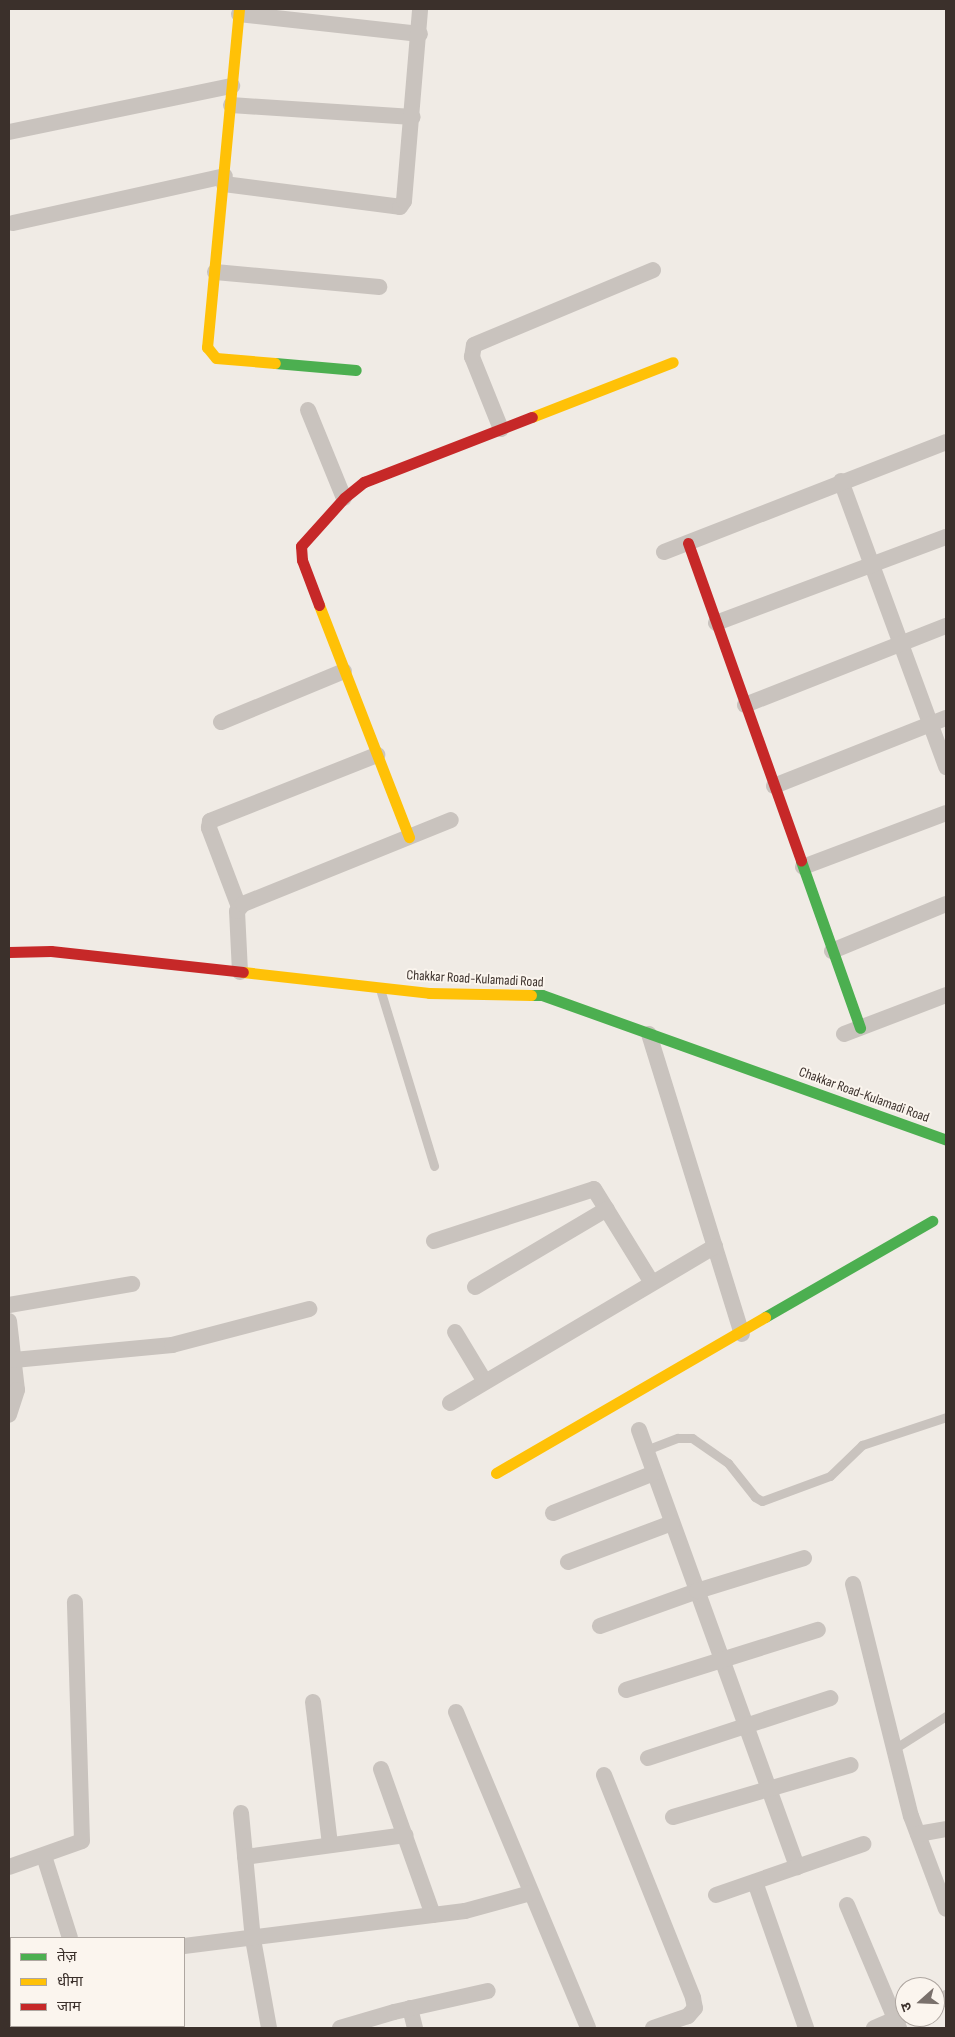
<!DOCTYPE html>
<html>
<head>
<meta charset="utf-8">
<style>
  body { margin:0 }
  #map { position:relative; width:955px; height:2037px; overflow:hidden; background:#f0ebe5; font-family:"Sofia Sans Condensed","Noto Sans Devanagari",sans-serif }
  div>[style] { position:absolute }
  .lane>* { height:9px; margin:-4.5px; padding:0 4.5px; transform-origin:4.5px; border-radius:4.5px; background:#c9c3be }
  .street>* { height:16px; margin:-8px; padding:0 8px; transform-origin:8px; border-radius:8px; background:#c9c3be }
  .fast>* { height:11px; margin:-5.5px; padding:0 5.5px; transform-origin:5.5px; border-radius:5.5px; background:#4caf50 }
  .slow>* { height:11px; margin:-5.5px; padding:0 5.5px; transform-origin:5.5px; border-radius:5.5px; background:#ffc107 }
  .jam>* { height:11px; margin:-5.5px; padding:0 5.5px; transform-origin:5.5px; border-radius:5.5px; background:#c62828 }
  span { translate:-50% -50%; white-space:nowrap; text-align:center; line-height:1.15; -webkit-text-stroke:4px #fbf5ee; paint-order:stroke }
  .street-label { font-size:14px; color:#3b302b }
  .frame { position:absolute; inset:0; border:10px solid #3b302b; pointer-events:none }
  .legend { position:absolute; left:10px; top:1937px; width:175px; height:90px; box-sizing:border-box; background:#fbf5ee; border:1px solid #aea6a0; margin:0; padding:6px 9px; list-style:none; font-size:15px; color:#3b302b }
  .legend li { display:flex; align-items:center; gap:10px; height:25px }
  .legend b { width:25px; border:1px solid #aea6a0 }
  .north { position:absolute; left:895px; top:1977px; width:50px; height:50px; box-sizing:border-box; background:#fbf5ee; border:1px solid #aea6a0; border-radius:50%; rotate:250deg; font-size:14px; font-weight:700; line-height:20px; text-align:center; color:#3b302b }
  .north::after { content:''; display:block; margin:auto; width:18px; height:22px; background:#7a716c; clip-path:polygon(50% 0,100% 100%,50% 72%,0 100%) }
</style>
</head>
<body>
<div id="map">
  <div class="lane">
    <div style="left:380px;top:989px;width:185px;rotate:73deg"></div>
    <div style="left:646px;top:1450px;width:34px;rotate:-21deg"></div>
    <div style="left:678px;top:1438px;width:14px"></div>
    <div style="left:692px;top:1438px;width:44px;rotate:34.8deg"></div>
    <div style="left:728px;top:1463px;width:43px;rotate:51.5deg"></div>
    <div style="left:755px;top:1497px;width:8px;rotate:30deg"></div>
    <div style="left:762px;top:1501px;width:72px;rotate:-20.2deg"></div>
    <div style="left:830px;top:1476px;width:45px;rotate:-44.1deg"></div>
    <div style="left:862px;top:1445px;width:89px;rotate:-18.4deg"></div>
    <div style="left:894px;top:1749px;width:62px;rotate:-32.4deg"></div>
  </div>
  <div class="street">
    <div style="left:239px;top:14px;width:182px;rotate:6.3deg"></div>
    <div style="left:231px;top:105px;width:182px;rotate:3.8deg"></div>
    <div style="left:9px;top:132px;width:228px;rotate:-11.7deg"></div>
    <div style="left:224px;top:184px;width:177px;rotate:7.4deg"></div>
    <div style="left:400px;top:207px;width:7px;rotate:-56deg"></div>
    <div style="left:404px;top:201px;width:193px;rotate:-85.2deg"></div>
    <div style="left:13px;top:223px;width:217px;rotate:-12.5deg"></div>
    <div style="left:215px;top:272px;width:165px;rotate:5.2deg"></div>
    <div style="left:308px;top:410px;width:95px;rotate:67.8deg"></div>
    <div style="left:501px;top:429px;width:78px;rotate:-111.9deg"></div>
    <div style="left:472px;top:357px;width:12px;rotate:-81deg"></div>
    <div style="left:474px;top:345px;width:194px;rotate:-22.7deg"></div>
    <div style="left:841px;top:481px;width:305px;rotate:69.8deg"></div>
    <div style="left:664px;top:552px;width:303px;rotate:-21.3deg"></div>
    <div style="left:716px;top:623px;width:246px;rotate:-20.5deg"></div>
    <div style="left:745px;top:705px;width:216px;rotate:-21.5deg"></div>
    <div style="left:221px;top:722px;width:133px;rotate:-22.5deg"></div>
    <div style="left:774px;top:786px;width:185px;rotate:-21.6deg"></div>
    <div style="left:803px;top:867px;width:153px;rotate:-20.7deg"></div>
    <div style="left:239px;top:907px;width:85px;rotate:-110.8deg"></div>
    <div style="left:209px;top:828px;width:7px;rotate:-82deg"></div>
    <div style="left:210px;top:821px;width:180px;rotate:-21.6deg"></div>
    <div style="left:832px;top:951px;width:123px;rotate:-22.4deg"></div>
    <div style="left:240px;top:972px;width:61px;rotate:-92.8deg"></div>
    <div style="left:237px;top:911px;width:9px;rotate:-49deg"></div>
    <div style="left:243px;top:904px;width:224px;rotate:-22deg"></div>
    <div style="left:649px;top:1034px;width:314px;rotate:72.8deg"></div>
    <div style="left:844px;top:1034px;width:109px;rotate:-20.9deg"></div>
    <div style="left:434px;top:1241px;width:168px;rotate:-18deg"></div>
    <div style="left:594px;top:1189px;width:110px;rotate:58.3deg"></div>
    <div style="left:475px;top:1287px;width:153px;rotate:-30.6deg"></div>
    <div style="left:9px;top:1305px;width:125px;rotate:-9.7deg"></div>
    <div style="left:9px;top:1321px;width:69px;rotate:83.4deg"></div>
    <div style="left:17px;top:1390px;width:26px;rotate:108deg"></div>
    <div style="left:455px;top:1332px;width:58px;rotate:59deg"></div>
    <div style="left:14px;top:1360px;width:159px;rotate:-5.4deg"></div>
    <div style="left:172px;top:1345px;width:142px;rotate:-14.7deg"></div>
    <div style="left:450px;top:1403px;width:308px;rotate:-30.6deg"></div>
    <div style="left:639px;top:1430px;width:465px;rotate:70.1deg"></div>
    <div style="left:553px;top:1513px;width:109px;rotate:-21.6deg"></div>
    <div style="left:568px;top:1562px;width:111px;rotate:-20.6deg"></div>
    <div style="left:853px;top:1584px;width:239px;rotate:76deg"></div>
    <div style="left:911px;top:1816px;width:99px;rotate:69.4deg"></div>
    <div style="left:600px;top:1626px;width:103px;rotate:-19.8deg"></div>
    <div style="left:697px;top:1591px;width:112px;rotate:-17.1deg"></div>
    <div style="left:626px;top:1690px;width:201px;rotate:-17.4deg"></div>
    <div style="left:313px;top:1702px;width:144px;rotate:83.2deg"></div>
    <div style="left:456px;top:1712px;width:342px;rotate:67.3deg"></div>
    <div style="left:648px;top:1758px;width:192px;rotate:-18.2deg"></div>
    <div style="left:381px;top:1769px;width:155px;rotate:70.4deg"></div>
    <div style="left:604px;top:1775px;width:240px;rotate:68.2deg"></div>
    <div style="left:693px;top:1998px;width:10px;rotate:79deg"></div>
    <div style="left:695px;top:2008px;width:11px;rotate:131deg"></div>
    <div style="left:688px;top:2016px;width:37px;rotate:161deg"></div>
    <div style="left:241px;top:1813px;width:127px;rotate:84.6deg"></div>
    <div style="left:253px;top:1939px;width:90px;rotate:79.8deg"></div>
    <div style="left:673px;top:1817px;width:185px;rotate:-16.3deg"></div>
    <div style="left:918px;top:1834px;width:28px;rotate:-10deg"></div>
    <div style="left:44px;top:1856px;width:86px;rotate:72.4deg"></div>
    <div style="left:245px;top:1857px;width:162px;rotate:-7.8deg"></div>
    <div style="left:9px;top:1867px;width:77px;rotate:-19.6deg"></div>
    <div style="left:82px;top:1841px;width:239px;rotate:-91.7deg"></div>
    <div style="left:755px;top:1882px;width:155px;rotate:70.7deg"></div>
    <div style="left:716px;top:1895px;width:156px;rotate:-19.1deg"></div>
    <div style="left:847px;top:1905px;width:134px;rotate:67.1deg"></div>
    <div style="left:184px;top:1946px;width:283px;rotate:-7.1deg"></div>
    <div style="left:465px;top:1911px;width:68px;rotate:-15.3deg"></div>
    <div style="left:935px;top:2002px;width:12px;rotate:-20deg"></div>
    <div style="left:410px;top:2008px;width:21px;rotate:76deg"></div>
    <div style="left:100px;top:2026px;width:2px;rotate:90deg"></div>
    <div style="left:340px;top:2028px;width:56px;rotate:-16.5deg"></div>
    <div style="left:394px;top:2012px;width:96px;rotate:-12.6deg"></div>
    <div style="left:874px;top:2028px;width:34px;rotate:-23deg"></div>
  </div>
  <div class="fast">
    <div style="left:275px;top:363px;width:81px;rotate:4.9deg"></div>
    <div style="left:801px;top:861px;width:177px;rotate:70.5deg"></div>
    <div style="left:531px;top:995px;width:11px"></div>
    <div style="left:542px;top:995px;width:429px;rotate:19.7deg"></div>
    <div style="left:765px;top:1317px;width:193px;rotate:-29.9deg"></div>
  </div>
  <div class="slow">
    <div style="left:239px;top:9px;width:340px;rotate:95.4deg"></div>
    <div style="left:207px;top:347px;width:14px;rotate:51deg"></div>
    <div style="left:216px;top:358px;width:59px;rotate:4.8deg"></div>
    <div style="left:532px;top:417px;width:151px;rotate:-21.3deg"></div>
    <div style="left:319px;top:605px;width:249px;rotate:68.8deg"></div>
    <div style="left:243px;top:972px;width:187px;rotate:6.4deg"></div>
    <div style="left:429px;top:993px;width:102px;rotate:1.1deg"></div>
    <div style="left:496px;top:1473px;width:311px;rotate:-30.1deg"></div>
  </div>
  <div class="jam">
    <div style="left:688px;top:543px;width:337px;rotate:70.4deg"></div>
    <div style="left:319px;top:605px;width:48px;rotate:-110.7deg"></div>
    <div style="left:302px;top:560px;width:14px;rotate:-94deg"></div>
    <div style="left:301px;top:546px;width:64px;rotate:-48.1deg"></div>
    <div style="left:344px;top:498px;width:26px;rotate:-39deg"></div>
    <div style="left:364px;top:482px;width:180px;rotate:-21.2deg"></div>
    <div style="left:9px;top:952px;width:42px;rotate:-1.4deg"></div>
    <div style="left:51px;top:951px;width:193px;rotate:6.2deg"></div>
  </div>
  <div class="street-label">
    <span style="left:475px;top:979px;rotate:3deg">Chakkar Road-Kulamadi Road</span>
    <span style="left:864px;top:1095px;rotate:20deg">Chakkar Road-Kulamadi Road</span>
  </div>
  <div class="frame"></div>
  <ul class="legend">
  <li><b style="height:6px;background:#4caf50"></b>तेज़</li>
  <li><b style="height:6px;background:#ffc107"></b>धीमा</li>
  <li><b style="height:6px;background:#c62828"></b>जाम</li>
  </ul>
  <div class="north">उ</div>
</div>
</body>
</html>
